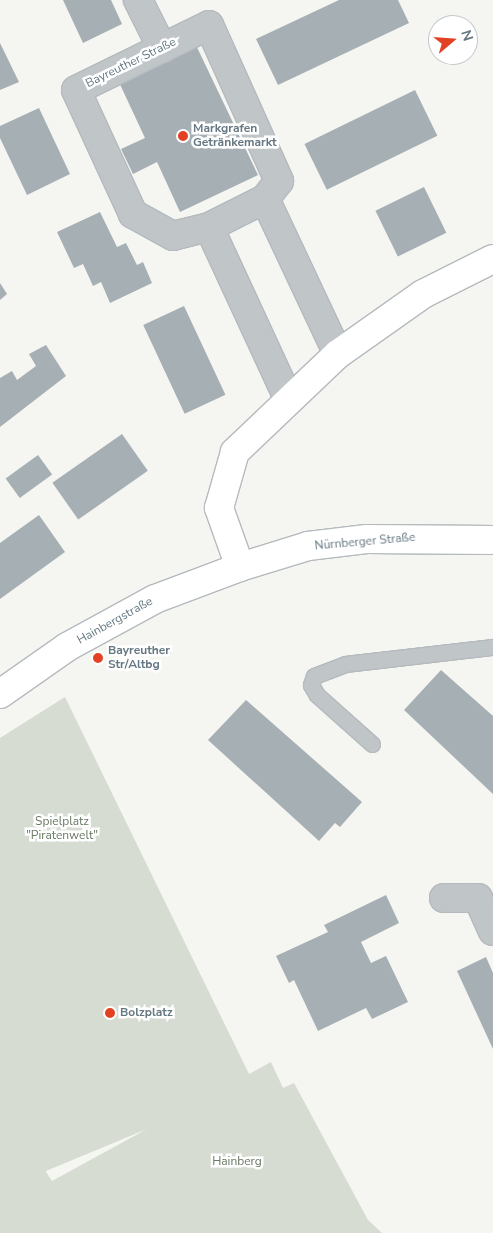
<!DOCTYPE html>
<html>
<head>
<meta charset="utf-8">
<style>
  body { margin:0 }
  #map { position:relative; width:493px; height:1233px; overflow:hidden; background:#f5f5f1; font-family:"Nunito Sans",sans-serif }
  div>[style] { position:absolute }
  .green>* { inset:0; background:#d6dcd2 }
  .building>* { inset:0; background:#a6b0b4; transform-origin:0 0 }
  .roads { filter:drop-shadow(1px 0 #b4babe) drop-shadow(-1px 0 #b4babe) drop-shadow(0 1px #b4babe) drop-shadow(0 -1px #b4babe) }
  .lane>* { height:15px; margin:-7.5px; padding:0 7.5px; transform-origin:7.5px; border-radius:7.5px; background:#c0c5c7 }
  .street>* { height:28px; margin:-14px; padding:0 14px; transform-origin:14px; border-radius:14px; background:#c0c5c7 }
  .secondary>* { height:28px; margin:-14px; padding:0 14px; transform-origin:14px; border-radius:14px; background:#fff }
  .dots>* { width:14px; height:14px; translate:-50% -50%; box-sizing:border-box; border:2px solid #fff; border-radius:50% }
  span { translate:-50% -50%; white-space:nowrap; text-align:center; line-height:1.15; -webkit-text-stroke:5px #fff; paint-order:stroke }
  .street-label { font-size:12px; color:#647782 }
  .poi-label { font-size:12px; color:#647782; font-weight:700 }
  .left { translate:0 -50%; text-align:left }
  .park-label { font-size:12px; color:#697963 }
  .north { position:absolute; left:428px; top:15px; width:50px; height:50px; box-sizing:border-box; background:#fff; border:1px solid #c1c9cd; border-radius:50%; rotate:72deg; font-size:14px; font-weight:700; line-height:20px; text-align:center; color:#647782 }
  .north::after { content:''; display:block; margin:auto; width:18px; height:22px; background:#e24124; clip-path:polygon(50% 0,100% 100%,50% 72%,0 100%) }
</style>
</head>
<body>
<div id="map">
  <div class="green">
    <div style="clip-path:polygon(evenodd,65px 697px,249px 1074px,271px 1062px,283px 1088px,294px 1083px,368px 1220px,382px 1233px,0 1233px,0 738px,65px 697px,147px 1129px,52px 1181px,46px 1172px,46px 1171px,147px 1129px)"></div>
  </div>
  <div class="building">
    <div style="clip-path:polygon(63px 0,111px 0,122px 24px,83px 43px)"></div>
    <div style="clip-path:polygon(339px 0,398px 0,409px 23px,278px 85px,256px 39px)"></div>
    <div style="clip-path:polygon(194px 41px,258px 175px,180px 212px,157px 162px,133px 174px,121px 149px,145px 138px,117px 78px)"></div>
    <div style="clip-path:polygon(0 43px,19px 82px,0 90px)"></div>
    <div style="left:415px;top:90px;width:51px;height:123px;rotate:64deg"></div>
    <div style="clip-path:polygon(39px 108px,70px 174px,27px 195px,0 138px,0 126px)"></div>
    <div style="left:424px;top:187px;width:51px;height:54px;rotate:64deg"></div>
    <div style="clip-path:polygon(100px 212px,117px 247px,126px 243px,137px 265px,143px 262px,152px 283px,110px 303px,101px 282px,93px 286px,83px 264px,74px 268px,57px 232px)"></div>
    <div style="clip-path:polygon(0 283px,7px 294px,0 300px)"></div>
    <div style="left:184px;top:306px;width:98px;height:45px;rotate:65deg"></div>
    <div style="clip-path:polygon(46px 345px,66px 376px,0 427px,0 378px,12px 371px,17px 380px,36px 366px,29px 354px)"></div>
    <div style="left:122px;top:434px;width:45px;height:85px;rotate:55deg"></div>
    <div style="left:38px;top:455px;width:24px;height:40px;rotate:54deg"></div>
    <div style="clip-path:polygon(39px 515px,65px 552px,0 599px,0 543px)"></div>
    <div style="clip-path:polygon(441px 670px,493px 716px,493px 794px,404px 710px)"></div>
    <div style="clip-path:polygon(246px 700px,362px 802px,340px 827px,335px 823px,319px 841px,208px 740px)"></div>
    <div style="clip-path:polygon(386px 895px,399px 923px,361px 942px,371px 963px,386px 956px,408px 1002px,372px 1019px,366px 1008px,318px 1031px,294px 980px,289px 983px,276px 956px,328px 932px,324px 925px)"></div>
    <div style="clip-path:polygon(486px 957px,493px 973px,493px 1049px,457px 971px)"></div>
  </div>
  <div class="roads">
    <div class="lane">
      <div style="left:372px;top:744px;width:74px;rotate:-138.3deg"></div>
      <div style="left:317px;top:695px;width:12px;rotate:-121deg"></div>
      <div style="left:311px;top:685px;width:9px;rotate:-72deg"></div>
      <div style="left:314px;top:676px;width:33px;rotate:-21deg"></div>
      <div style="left:345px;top:664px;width:149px;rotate:-6.6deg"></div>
    </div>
    <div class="street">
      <div style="left:138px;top:0;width:54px;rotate:63.4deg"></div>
      <div style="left:209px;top:227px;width:37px;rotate:166deg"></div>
      <div style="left:173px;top:236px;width:46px;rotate:-151.2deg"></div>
      <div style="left:133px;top:214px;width:136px;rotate:-114.7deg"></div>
      <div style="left:76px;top:90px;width:148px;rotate:-26deg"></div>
      <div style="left:209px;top:25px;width:171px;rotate:65.8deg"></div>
      <div style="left:279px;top:181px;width:23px;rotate:128deg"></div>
      <div style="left:288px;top:398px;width:188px;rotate:-114.8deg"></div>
      <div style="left:209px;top:227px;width:63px;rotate:-26.6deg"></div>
      <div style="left:265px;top:199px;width:171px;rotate:64.8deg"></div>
      <div style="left:444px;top:898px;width:34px"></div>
      <div style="left:478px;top:898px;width:36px;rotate:66deg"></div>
    </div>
    <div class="secondary">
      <div style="left:240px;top:567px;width:63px;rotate:-109.6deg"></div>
      <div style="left:219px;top:508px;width:58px;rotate:-74.1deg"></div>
      <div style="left:235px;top:452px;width:142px;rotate:-43.6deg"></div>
      <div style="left:338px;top:354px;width:104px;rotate:-35.2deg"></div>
      <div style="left:423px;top:294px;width:78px;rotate:-26.6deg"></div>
      <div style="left:0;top:694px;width:82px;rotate:-35deg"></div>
      <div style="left:67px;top:647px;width:100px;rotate:-28.6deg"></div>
      <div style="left:155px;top:599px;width:91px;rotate:-20.6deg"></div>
      <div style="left:240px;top:567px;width:71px;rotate:-17.2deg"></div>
      <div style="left:308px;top:546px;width:59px;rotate:-6.8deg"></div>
      <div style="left:367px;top:539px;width:126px;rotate:0.5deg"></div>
    </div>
  </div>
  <div class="dots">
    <div style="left:183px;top:136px;background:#e24124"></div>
    <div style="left:98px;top:658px;background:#e24124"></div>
    <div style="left:110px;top:1013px;background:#e24124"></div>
  </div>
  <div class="street-label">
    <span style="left:131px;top:63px;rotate:-26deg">Bayreuther Straße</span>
    <span style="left:365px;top:542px;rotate:-5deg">Nürnberger Straße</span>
    <span style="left:115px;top:621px;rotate:-29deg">Hainbergstraße</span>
  </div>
  <div class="poi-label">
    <span class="left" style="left:193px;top:136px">Markgrafen<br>Getränkemarkt</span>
    <span class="left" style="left:108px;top:658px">Bayreuther<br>Str/Altbg</span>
    <span class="left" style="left:120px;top:1013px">Bolzplatz</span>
  </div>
  <div class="park-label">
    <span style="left:62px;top:829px">Spielplatz<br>"Piratenwelt"</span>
    <span style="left:237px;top:1162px">Hainberg</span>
  </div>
  <div class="north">N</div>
</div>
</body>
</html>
